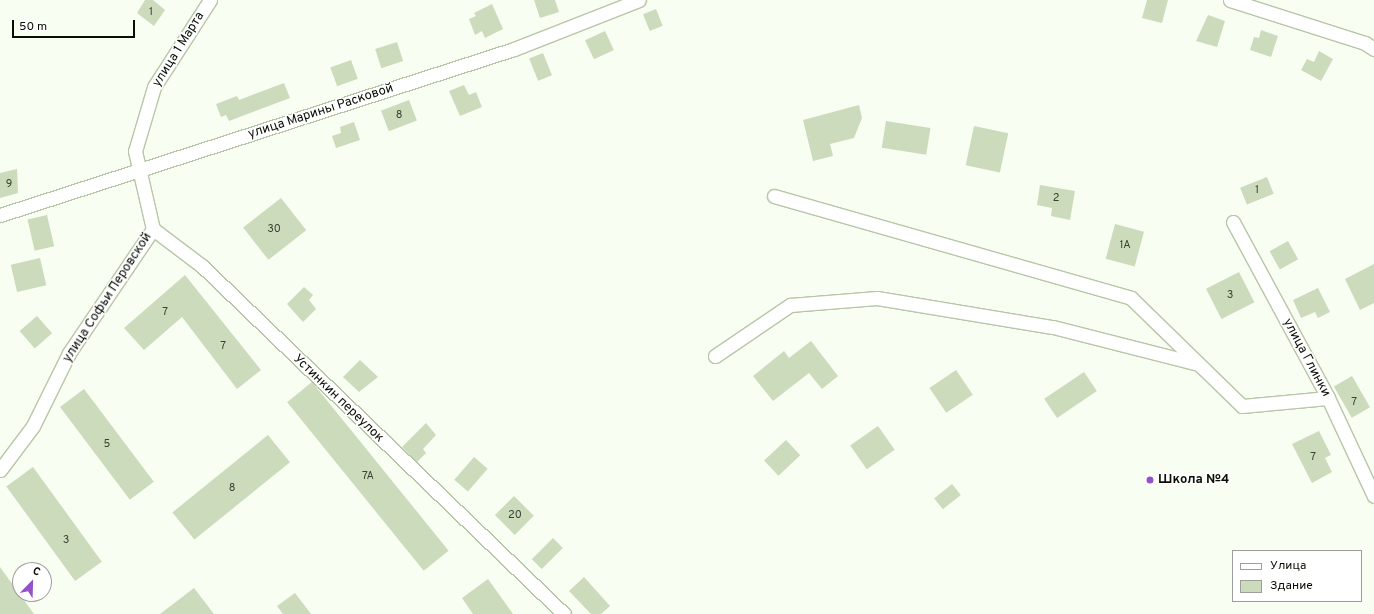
<!DOCTYPE html>
<html>
<head>
<meta charset="utf-8">
<style>
  body { margin:0 }
  #map { position:relative; width:1374px; height:614px; overflow:hidden; background:#f8fef1; font-family:Overpass,sans-serif }
  div>[style] { position:absolute }
  .building>* { inset:0; background:#cbdbbb; transform-origin:0 0 }
  .roads { filter:drop-shadow(1px 0 #b7c6a7) drop-shadow(-1px 0 #b7c6a7) drop-shadow(0 1px #b7c6a7) drop-shadow(0 -1px #b7c6a7) }
  .street>* { height:13px; margin:-6.5px; padding:0 6.5px; transform-origin:6.5px; border-radius:6.5px; background:#fff }
  .dots>* { width:11px; height:11px; translate:-50% -50%; box-sizing:border-box; border:2px solid #fff; border-radius:50% }
  span { translate:-50% -50%; white-space:nowrap; text-align:center; line-height:1.15; -webkit-text-stroke:3px #fff; paint-order:stroke }
  .number-label { font-size:11px; color:#3a4232 }
  .number-label span { -webkit-text-stroke-width:0 }
  .street-label { font-size:13px; color:#0a0f05 }
  .poi-label { font-size:13px; color:#0a0f05; font-weight:700 }
  .left { translate:0 -50%; text-align:left }
  .legend { position:absolute; left:1232px; top:550px; width:130px; height:52px; box-sizing:border-box; background:#fff; border:1px solid #9d9f9b; margin:0; padding:5px 7px; list-style:none; font-size:12px; color:#0a0f05 }
  .legend li { display:flex; align-items:center; gap:8px; height:20px }
  .legend b { width:20px; border:1px solid #9d9f9b }
  .north { position:absolute; left:12px; top:562px; width:40px; height:40px; box-sizing:border-box; background:#fff; border:1px solid #9d9f9b; border-radius:50%; rotate:23deg; font-size:11px; font-weight:700; line-height:16px; text-align:center; color:#0a0f05 }
  .north::after { content:''; display:block; margin:auto; width:14px; height:18px; background:#9551c5; clip-path:polygon(50% 0,100% 100%,50% 72%,0 100%) }
  .scale { position:absolute; left:12px; top:20px; width:123px; height:18px; box-sizing:border-box; border:2px solid #0a0f05; border-top:0; padding-left:5px; font-size:12px; line-height:14px; white-space:nowrap; color:#0a0f05; -webkit-text-stroke:3px #fff; paint-order:stroke }
</style>
</head>
<body>
<div id="map">
  <div class="building">
    <div style="clip-path:polygon(145px 0,153px 0,165px 10px,154px 26px,137px 13px)"></div>
    <div style="clip-path:polygon(534px 0,555px 0,559px 12px,540px 18px)"></div>
    <div style="clip-path:polygon(1147px 0,1168px 0,1162px 23px,1142px 18px)"></div>
    <div style="clip-path:polygon(492px 4px,503px 29px,485px 38px,482px 31px,475px 35px,469px 19px,476px 16px,474px 13px)"></div>
    <div style="left:656px;top:9px;width:18px;height:14px;rotate:68deg"></div>
    <div style="clip-path:polygon(1208px 15px,1225px 21px,1217px 47px,1196px 41px)"></div>
    <div style="clip-path:polygon(1261px 30px,1278px 36px,1271px 57px,1250px 50px,1254px 37px,1259px 38px)"></div>
    <div style="left:605px;top:31px;width:21px;height:22px;rotate:65deg"></div>
    <div style="left:397px;top:42px;width:20px;height:23px;rotate:72deg"></div>
    <div style="clip-path:polygon(1319px 51px,1333px 59px,1321px 81px,1301px 70px,1307px 59px,1314px 62px)"></div>
    <div style="left:543px;top:53px;width:24px;height:15px;rotate:68deg"></div>
    <div style="left:351px;top:60px;width:20px;height:22px;rotate:70deg"></div>
    <div style="clip-path:polygon(284px 83px,290px 98px,229px 121px,226px 115px,221px 117px,216px 104px,237px 96px,239px 100px)"></div>
    <div style="clip-path:polygon(464px 85px,469px 95px,476px 92px,482px 107px,460px 116px,449px 91px)"></div>
    <div style="left:409px;top:100px;width:22px;height:30px;rotate:69deg"></div>
    <div style="clip-path:polygon(859px 105px,862px 118px,854px 138px,830px 144px,833px 156px,813px 161px,803px 120px)"></div>
    <div style="left:886px;top:121px;width:45px;height:27px;rotate:9deg"></div>
    <div style="clip-path:polygon(354px 122px,360px 140px,336px 148px,332px 136px,341px 133px,340px 127px)"></div>
    <div style="left:974px;top:126px;width:35px;height:40px;rotate:12deg"></div>
    <div style="clip-path:polygon(17px 169px,18px 193px,0 198px,0 173px)"></div>
    <div style="left:1267px;top:177px;width:18px;height:29px;rotate:68deg"></div>
    <div style="clip-path:polygon(1040px 185px,1075px 191px,1070px 220px,1051px 216px,1052px 208px,1037px 205px)"></div>
    <div style="left:281px;top:198px;width:41px;height:48px;rotate:52deg"></div>
    <div style="left:47px;top:215px;width:32px;height:20px;rotate:77deg"></div>
    <div style="left:1115px;top:224px;width:30px;height:36px;rotate:15deg"></div>
    <div style="left:1288px;top:241px;width:21px;height:21px;rotate:61deg"></div>
    <div style="left:40px;top:258px;width:28px;height:30px;rotate:77deg"></div>
    <div style="clip-path:polygon(1374px 264px,1374px 303px,1360px 310px,1345px 279px)"></div>
    <div style="left:1239px;top:272px;width:34px;height:37px;rotate:63deg"></div>
    <div style="clip-path:polygon(185px 275px,261px 370px,237px 389px,182px 317px,144px 350px,124px 328px)"></div>
    <div style="clip-path:polygon(304px 287px,313px 295px,309px 300px,316px 309px,303px 322px,287px 304px)"></div>
    <div style="clip-path:polygon(1318px 288px,1330px 312px,1318px 318px,1315px 312px,1301px 318px,1293px 300px)"></div>
    <div style="left:37px;top:316px;width:23px;height:23px;rotate:49deg"></div>
    <div style="clip-path:polygon(811px 341px,838px 376px,822px 389px,809px 373px,773px 401px,753px 376px,784px 351px,789px 358px)"></div>
    <div style="clip-path:polygon(360px 360px,378px 377px,359px 392px,343px 377px)"></div>
    <div style="left:956px;top:370px;width:30px;height:32px;rotate:56deg"></div>
    <div style="left:1084px;top:372px;width:23px;height:48px;rotate:56deg"></div>
    <div style="left:1352px;top:376px;width:36px;height:21px;rotate:60deg"></div>
    <div style="left:312px;top:382px;width:217px;height:32px;rotate:51deg"></div>
    <div style="left:84px;top:389px;width:116px;height:30px;rotate:53deg"></div>
    <div style="clip-path:polygon(426px 423px,436px 435px,423px 449px,426px 453px,417px 462px,402px 447px)"></div>
    <div style="left:878px;top:426px;width:29px;height:34px;rotate:55deg"></div>
    <div style="clip-path:polygon(1319px 431px,1331px 455px,1325px 458px,1332px 472px,1312px 483px,1292px 444px)"></div>
    <div style="left:268px;top:435px;width:35px;height:123px;rotate:51deg"></div>
    <div style="left:786px;top:440px;width:21px;height:30px;rotate:47deg"></div>
    <div style="left:474px;top:457px;width:18px;height:30px;rotate:41deg"></div>
    <div style="left:33px;top:467px;width:117px;height:33px;rotate:54deg"></div>
    <div style="left:952px;top:484px;width:14px;height:23px;rotate:51deg"></div>
    <div style="left:514px;top:496px;width:28px;height:27px;rotate:45deg"></div>
    <div style="left:553px;top:538px;width:14px;height:30px;rotate:45deg"></div>
    <div style="clip-path:polygon(0 567px,34px 614px,0 614px)"></div>
    <div style="clip-path:polygon(584px 577px,610px 606px,601px 614px,591px 614px,569px 591px)"></div>
    <div style="clip-path:polygon(488px 579px,513px 614px,473px 614px,462px 598px)"></div>
    <div style="clip-path:polygon(194px 588px,214px 614px,160px 614px)"></div>
    <div style="clip-path:polygon(295px 593px,311px 614px,283px 614px,277px 606px)"></div>
  </div>
  <div class="roads">
    <div class="street">
      <div style="left:210px;top:0;width:103px;rotate:122.8deg"></div>
      <div style="left:154px;top:87px;width:67px;rotate:106.5deg"></div>
      <div style="left:135px;top:151px;width:80px;rotate:77deg"></div>
      <div style="left:153px;top:229px;width:61px;rotate:37.1deg"></div>
      <div style="left:202px;top:266px;width:502px;rotate:43.87deg"></div>
      <div style="left:1230px;top:0;width:142px;rotate:17.7deg"></div>
      <div style="left:1365px;top:43px;width:11px;rotate:34deg"></div>
      <div style="left:774px;top:196px;width:371px;rotate:15.9deg"></div>
      <div style="left:1131px;top:298px;width:155px;rotate:44.2deg"></div>
      <div style="left:1242px;top:406px;width:86px;rotate:-5.3deg"></div>
      <div style="left:0;top:215px;width:540px;rotate:-17.9deg"></div>
      <div style="left:514px;top:49px;width:134px;rotate:-21.4deg"></div>
      <div style="left:1233px;top:222px;width:200px;rotate:61.6deg"></div>
      <div style="left:1328px;top:398px;width:108px;rotate:64.9deg"></div>
      <div style="left:715px;top:356px;width:91px;rotate:-34.2deg"></div>
      <div style="left:790px;top:305px;width:87px;rotate:-4.6deg"></div>
      <div style="left:877px;top:298px;width:178px;rotate:9.4deg"></div>
      <div style="left:1053px;top:327px;width:150px;rotate:14.3deg"></div>
      <div style="left:0;top:470px;width:55px;rotate:-53.1deg"></div>
      <div style="left:33px;top:426px;width:81px;rotate:-63.7deg"></div>
      <div style="left:69px;top:353px;width:150px;rotate:-55.9deg"></div>
    </div>
  </div>
  <div class="dots">
    <div style="left:1150px;top:480px;background:#9551c5"></div>
  </div>
  <div class="number-label">
    <span style="left:151px;top:12px">1</span>
    <span style="left:399px;top:115px">8</span>
    <span style="left:9px;top:184px">9</span>
    <span style="left:1257px;top:190px">1</span>
    <span style="left:1056px;top:198px">2</span>
    <span style="left:274px;top:229px">30</span>
    <span style="left:1125px;top:245px">1А</span>
    <span style="left:1230px;top:295px">3</span>
    <span style="left:165px;top:312px">7</span>
    <span style="left:223px;top:346px">7</span>
    <span style="left:1354px;top:402px">7</span>
    <span style="left:107px;top:444px">5</span>
    <span style="left:1313px;top:457px">7</span>
    <span style="left:368px;top:476px">7А</span>
    <span style="left:232px;top:488px">8</span>
    <span style="left:515px;top:515px">20</span>
    <span style="left:66px;top:540px">3</span>
  </div>
  <div class="street-label">
    <span style="left:179px;top:50px;rotate:-58deg">улица 1 Марта</span>
    <span style="left:321px;top:112px;rotate:-18deg">улица Марины Расковой</span>
    <span style="left:108px;top:298px;rotate:-57deg">улица Софьи Перовской</span>
    <span style="left:1306px;top:358px;rotate:62deg">улица Глинки</span>
    <span style="left:338px;top:399px;rotate:44deg">Устинкин переулок</span>
  </div>
  <div class="poi-label">
    <span class="left" style="left:1158px;top:480px">Школа №4</span>
  </div>
  <ul class="legend">
  <li><b style="height:5px;background:#fff"></b>Улица</li>
  <li><b style="height:11px;background:#cbdbbb"></b>Здание</li>
  </ul>
  <div class="north">С</div>
  <div class="scale">50 m</div>
</div>
</body>
</html>
